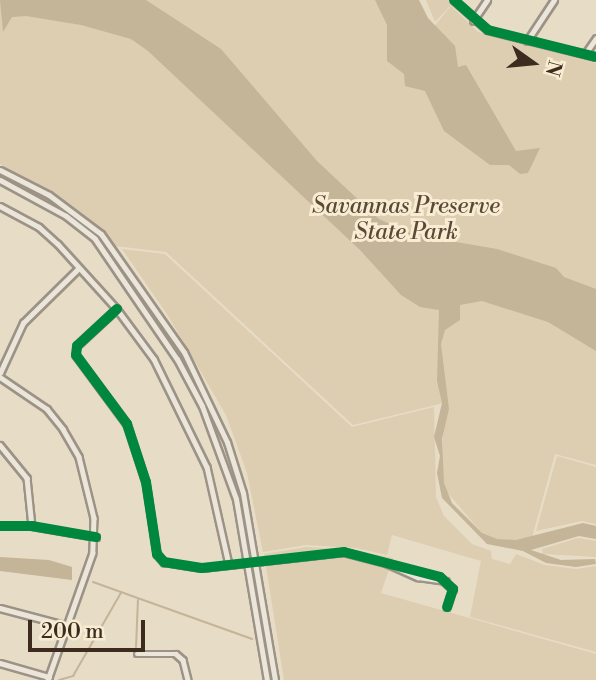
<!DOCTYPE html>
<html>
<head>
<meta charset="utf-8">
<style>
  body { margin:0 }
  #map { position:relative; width:596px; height:680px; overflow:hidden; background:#e7dcc6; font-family:"Libre Bodoni",serif }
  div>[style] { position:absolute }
  .green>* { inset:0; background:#ddceb1 }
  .water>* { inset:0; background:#c4b498 }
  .stream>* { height:2px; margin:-1px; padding:0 1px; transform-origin:1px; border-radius:1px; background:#c4b498 }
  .roads { filter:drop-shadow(2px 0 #9c9386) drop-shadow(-2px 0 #9c9386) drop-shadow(0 2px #9c9386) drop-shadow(0 -2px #9c9386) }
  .minor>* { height:4.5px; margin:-2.25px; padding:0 2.25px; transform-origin:2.25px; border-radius:2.25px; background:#ebe5da }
  .secondary>* { height:5px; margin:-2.5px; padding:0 2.5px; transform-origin:2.5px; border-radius:2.5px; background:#ebe5da }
  .cycleway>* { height:10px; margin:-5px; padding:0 5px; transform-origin:5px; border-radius:5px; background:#00873e }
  span { translate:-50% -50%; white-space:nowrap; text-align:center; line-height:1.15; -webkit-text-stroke:6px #f8ecd2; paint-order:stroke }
  .park-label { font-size:23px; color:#5b4938; font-style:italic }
  .north { position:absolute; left:498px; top:28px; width:70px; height:70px; -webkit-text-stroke:5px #f8ecd2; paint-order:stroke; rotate:105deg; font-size:19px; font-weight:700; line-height:28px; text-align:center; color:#3c2b1e }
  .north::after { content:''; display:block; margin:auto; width:24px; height:32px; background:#3c2b1e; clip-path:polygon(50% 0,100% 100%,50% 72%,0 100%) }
  .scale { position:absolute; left:28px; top:620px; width:117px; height:32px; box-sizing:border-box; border:4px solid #3c2b1e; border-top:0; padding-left:9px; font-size:21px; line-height:24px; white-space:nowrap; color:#3c2b1e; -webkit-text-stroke:5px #f8ecd2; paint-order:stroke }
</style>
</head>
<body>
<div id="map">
  <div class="green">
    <div style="clip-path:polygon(0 0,395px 0,428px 34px,451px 6px,478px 32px,596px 63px,596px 465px,555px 454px,531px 541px,487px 539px,441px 485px,444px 403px,353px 425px,166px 252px,115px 246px,91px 222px,0 164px)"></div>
    <div style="clip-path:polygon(426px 0,451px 0,487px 32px,596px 61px,480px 31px,452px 4px,435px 22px)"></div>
    <div style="clip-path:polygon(122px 249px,165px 254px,352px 427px,434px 407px,436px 497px,444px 516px,472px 544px,491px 551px,492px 559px,510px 564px,516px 554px,545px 565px,576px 569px,596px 566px,596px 652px,470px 617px,481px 561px,392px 535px,387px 555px,356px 548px,306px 545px,263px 552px,247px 473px,226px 415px,167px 314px)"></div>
    <div style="clip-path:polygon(557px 456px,596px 467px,596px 524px,582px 521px,536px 531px)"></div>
    <div style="clip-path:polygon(578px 538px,596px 541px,596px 557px,543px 554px,542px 549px)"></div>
    <div style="clip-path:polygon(306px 547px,356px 550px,393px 558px,381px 593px,596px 654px,596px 680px,284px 680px,264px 554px)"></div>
  </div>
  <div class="water">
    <div style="clip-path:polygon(0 0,146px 0,221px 49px,317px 161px,379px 219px,415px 235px,497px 249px,556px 268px,564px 277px,596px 289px,596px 351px,548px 322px,482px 301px,460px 305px,460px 320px,445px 330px,441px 344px,449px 409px,442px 439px,444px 483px,452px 503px,482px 533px,497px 539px,516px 540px,583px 523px,596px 526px,596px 539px,579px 536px,531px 550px,561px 560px,595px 559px,596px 564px,576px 567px,546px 563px,523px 551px,487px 544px,442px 498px,437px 473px,440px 456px,434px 437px,442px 403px,437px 381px,439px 310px,420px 307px,401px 295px,360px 250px,148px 51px,131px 39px,81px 25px,26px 16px,12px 17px,3px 32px)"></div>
    <div style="clip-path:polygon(375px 0,419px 0,428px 18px,455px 46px,458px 67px,466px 65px,516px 151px,540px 148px,528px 173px,520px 174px,509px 165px,490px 165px,444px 131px,425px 91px,405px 86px,404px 74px,387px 61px,387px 25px)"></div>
    <div style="clip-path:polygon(0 557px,49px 560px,72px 567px,72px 580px,0 571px)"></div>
  </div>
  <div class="stream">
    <div style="left:93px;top:582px;width:169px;rotate:19.7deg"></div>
    <div style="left:136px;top:647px;width:47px;rotate:-87.6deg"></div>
    <div style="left:59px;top:680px;width:15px;rotate:-16deg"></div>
    <div style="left:73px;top:676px;width:96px;rotate:-60deg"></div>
  </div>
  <div class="roads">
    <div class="minor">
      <div style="left:454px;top:0;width:45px;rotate:41.4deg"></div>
      <div style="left:488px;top:30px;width:111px;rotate:14deg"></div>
      <div style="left:473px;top:21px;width:25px;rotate:-56deg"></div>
      <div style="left:527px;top:41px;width:49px;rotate:-56.6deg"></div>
      <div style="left:585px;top:54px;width:19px;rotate:-55deg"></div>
      <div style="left:0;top:206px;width:44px;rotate:28.3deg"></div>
      <div style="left:39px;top:227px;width:25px;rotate:42deg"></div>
      <div style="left:58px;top:244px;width:88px;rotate:47.8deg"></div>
      <div style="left:117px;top:309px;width:62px;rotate:53.5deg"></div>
      <div style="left:154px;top:359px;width:120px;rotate:63.9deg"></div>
      <div style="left:207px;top:467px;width:100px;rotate:77.3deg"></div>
      <div style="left:117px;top:309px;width:54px;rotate:137.2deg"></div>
      <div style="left:77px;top:346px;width:9px;rotate:96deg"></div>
      <div style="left:76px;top:355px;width:86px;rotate:53.5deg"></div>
      <div style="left:127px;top:424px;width:61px;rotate:71.9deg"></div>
      <div style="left:146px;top:482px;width:73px;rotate:81.3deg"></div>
      <div style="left:157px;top:554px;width:11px;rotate:49deg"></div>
      <div style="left:164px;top:562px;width:38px;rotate:9deg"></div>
      <div style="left:202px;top:568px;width:143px;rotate:-6.4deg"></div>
      <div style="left:344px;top:552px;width:99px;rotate:14.6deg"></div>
      <div style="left:440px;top:577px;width:18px;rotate:43deg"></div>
      <div style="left:453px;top:589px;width:19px;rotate:108deg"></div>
      <div style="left:0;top:373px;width:55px;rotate:-65.3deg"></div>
      <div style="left:23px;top:323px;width:78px;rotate:-44.5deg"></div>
      <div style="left:0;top:377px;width:57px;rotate:34.2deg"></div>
      <div style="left:47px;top:409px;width:26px;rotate:51deg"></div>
      <div style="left:63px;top:429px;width:32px;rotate:60deg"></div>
      <div style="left:79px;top:457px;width:63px;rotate:76.2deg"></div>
      <div style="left:94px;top:518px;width:35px;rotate:92deg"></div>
      <div style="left:93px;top:553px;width:135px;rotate:109.5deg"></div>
      <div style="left:0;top:445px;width:43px;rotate:50.7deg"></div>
      <div style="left:27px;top:478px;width:48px;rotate:84.1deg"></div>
      <div style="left:0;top:526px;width:32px"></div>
      <div style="left:32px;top:526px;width:65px;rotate:9.8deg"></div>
      <div style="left:386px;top:563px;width:35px;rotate:24deg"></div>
      <div style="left:418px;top:577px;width:28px;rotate:8deg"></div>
      <div style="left:0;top:608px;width:70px;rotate:14.8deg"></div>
      <div style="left:137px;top:654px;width:39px"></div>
      <div style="left:176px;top:654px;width:9px;rotate:41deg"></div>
      <div style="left:183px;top:660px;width:21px;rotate:76deg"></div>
      <div style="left:0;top:663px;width:51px;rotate:15.9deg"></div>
    </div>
    <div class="secondary">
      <div style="left:0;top:170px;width:55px;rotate:27deg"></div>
      <div style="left:49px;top:195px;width:65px;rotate:36.9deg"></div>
      <div style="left:101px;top:234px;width:144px;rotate:54.9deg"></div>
      <div style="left:184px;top:352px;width:100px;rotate:64.5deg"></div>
      <div style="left:227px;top:442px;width:53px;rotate:72.6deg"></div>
      <div style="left:243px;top:493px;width:190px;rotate:80.3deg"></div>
      <div style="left:0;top:180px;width:75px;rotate:28.6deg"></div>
      <div style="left:66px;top:216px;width:37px;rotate:38deg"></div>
      <div style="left:95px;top:239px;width:145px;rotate:55.7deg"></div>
      <div style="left:177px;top:359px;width:53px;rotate:62deg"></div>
      <div style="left:202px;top:406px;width:99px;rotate:69.9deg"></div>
      <div style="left:236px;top:499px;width:184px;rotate:80.3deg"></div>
    </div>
  </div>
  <div class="cycleway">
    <div style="left:454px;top:0;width:45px;rotate:41.4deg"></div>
    <div style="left:488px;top:30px;width:111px;rotate:14deg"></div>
    <div style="left:117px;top:309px;width:54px;rotate:137.2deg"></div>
    <div style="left:77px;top:346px;width:9px;rotate:96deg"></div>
    <div style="left:76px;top:355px;width:86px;rotate:53.5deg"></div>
    <div style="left:127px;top:424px;width:61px;rotate:71.9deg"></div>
    <div style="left:146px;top:482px;width:73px;rotate:81.3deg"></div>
    <div style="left:157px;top:554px;width:11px;rotate:49deg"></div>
    <div style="left:164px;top:562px;width:38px;rotate:9deg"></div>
    <div style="left:202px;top:568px;width:143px;rotate:-6.4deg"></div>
    <div style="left:344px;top:552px;width:99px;rotate:14.6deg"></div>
    <div style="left:440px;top:577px;width:18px;rotate:43deg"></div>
    <div style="left:453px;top:589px;width:19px;rotate:108deg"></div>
    <div style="left:0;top:526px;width:32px"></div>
    <div style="left:32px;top:526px;width:65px;rotate:9.8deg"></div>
  </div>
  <div class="park-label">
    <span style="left:406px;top:219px">Savannas Preserve<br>State Park</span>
  </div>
  <div class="north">N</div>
  <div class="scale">200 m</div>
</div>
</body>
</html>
